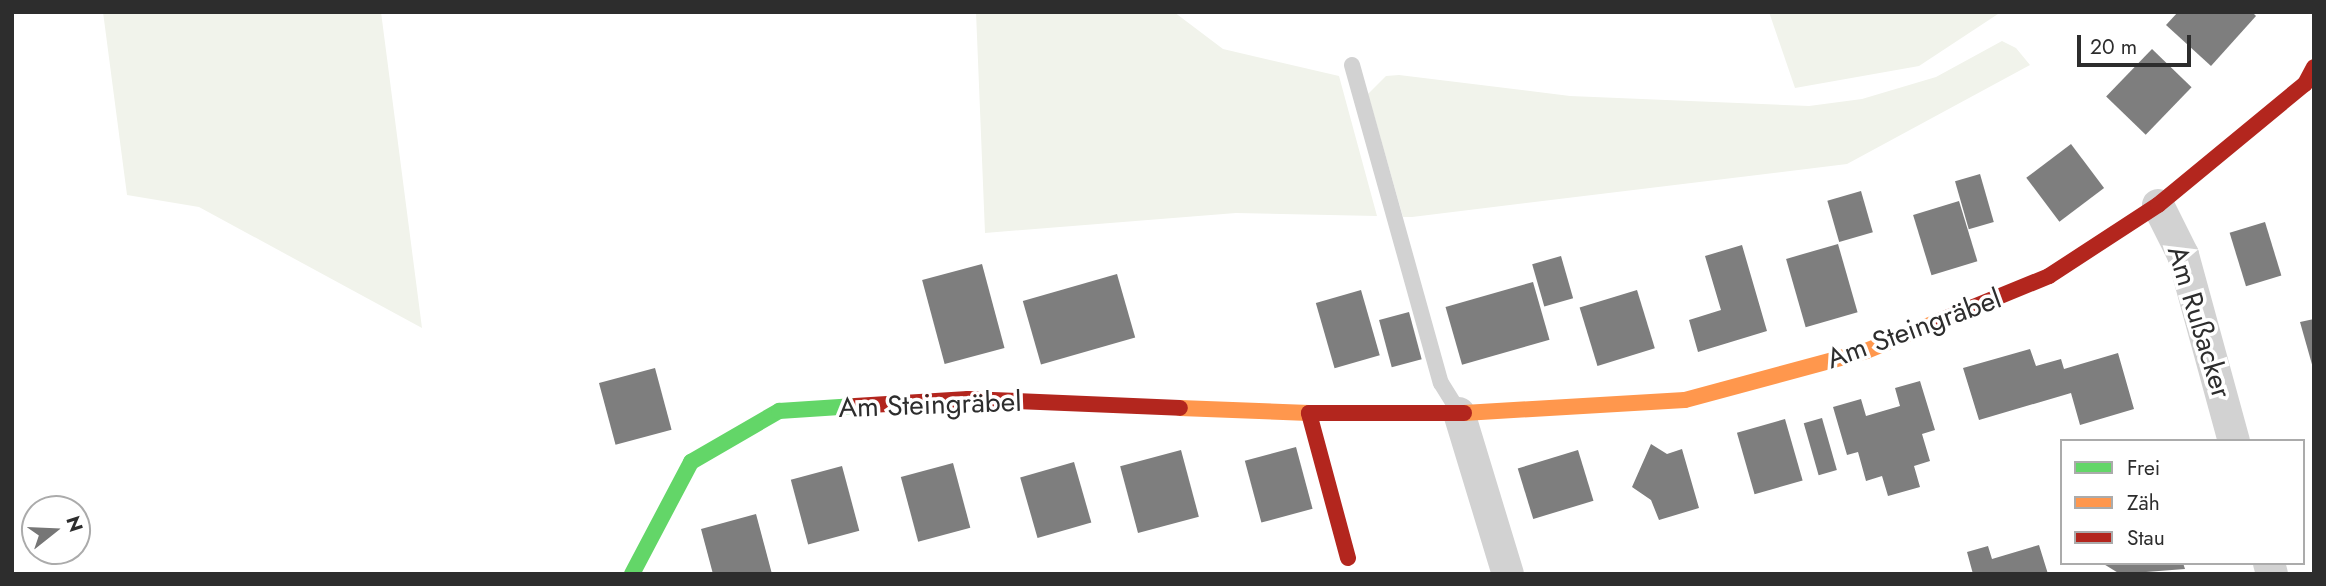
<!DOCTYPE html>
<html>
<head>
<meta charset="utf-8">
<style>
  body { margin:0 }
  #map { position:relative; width:2326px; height:586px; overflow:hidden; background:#fff; font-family:Jost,sans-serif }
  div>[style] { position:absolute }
  .green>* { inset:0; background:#f1f3eb }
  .building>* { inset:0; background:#7e7e7e; transform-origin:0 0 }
  .lane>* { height:16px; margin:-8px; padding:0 8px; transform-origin:8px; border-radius:8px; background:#d2d2d2 }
  .street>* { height:32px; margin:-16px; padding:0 16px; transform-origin:16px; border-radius:16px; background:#d2d2d2 }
  .fast>* { height:16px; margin:-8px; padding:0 8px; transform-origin:8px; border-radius:8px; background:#63d668 }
  .slow>* { height:16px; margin:-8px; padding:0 8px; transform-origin:8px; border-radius:8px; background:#ff974d }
  .jam>* { height:16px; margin:-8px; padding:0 8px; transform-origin:8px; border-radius:8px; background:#b3261e }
  span { translate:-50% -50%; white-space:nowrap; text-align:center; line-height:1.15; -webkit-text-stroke:7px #fff; paint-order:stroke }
  .street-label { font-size:28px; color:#2d2d2d }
  .frame { position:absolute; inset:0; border:14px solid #2d2d2d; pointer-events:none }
  .legend { position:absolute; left:2060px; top:439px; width:245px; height:126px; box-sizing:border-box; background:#fff; border:2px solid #ababab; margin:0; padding:9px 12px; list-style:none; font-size:21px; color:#2d2d2d }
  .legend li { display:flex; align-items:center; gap:14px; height:35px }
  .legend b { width:35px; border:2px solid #ababab }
  .north { position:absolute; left:21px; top:495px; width:70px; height:70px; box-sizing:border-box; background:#fff; border:2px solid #ababab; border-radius:50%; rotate:72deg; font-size:19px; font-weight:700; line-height:28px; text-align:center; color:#2d2d2d }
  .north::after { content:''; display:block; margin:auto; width:24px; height:32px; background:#767676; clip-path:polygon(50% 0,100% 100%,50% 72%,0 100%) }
  .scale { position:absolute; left:2077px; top:35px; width:114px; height:32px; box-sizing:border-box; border:4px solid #2d2d2d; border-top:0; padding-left:9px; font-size:21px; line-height:24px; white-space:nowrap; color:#2d2d2d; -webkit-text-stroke:5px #fff; paint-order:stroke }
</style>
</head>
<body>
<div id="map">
  <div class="green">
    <div style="clip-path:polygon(103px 12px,381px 12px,422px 328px,199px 207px,127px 195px)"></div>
    <div style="clip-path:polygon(976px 12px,1174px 12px,1223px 49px,1339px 76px,1377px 216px,1236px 213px,985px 233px)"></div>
    <div style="clip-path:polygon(1769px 12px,2001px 12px,1919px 66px,1795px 88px)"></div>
    <div style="clip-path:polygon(2002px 41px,2016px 48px,2030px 65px,1847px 164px,1412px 217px,1403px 217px,1368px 94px,1386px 76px,1399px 75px,1570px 96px,1809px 106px,1862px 99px,1936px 77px)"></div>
  </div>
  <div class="building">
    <div style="clip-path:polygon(2178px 12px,2252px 12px,2256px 16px,2211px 66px,2166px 25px)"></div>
    <div style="left:2152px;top:49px;width:55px;height:66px;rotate:44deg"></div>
    <div style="left:2071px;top:144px;width:55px;height:56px;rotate:53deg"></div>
    <div style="left:1980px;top:174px;width:50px;height:26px;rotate:74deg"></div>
    <div style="left:1861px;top:191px;width:43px;height:35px;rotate:74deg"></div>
    <div style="left:1959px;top:201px;width:63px;height:48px;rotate:73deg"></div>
    <div style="left:2265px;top:222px;width:56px;height:37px;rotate:73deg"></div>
    <div style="left:1838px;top:244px;width:71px;height:54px;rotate:74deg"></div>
    <div style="clip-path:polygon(1742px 245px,1767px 331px,1698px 352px,1689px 320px,1721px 310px,1705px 256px)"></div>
    <div style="left:1561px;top:256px;width:44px;height:30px;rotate:74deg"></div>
    <div style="left:982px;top:264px;width:87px;height:62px;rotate:75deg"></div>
    <div style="left:1117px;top:274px;width:66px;height:98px;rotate:74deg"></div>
    <div style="left:1533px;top:282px;width:60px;height:91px;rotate:74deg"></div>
    <div style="left:1361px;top:290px;width:68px;height:47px;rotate:74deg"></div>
    <div style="left:1637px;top:290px;width:61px;height:60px;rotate:73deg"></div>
    <div style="left:1409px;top:312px;width:49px;height:31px;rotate:75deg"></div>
    <div style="clip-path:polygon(2314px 319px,2314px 368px,2313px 368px,2300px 322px)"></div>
    <div style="clip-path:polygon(2030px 349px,2036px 366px,2061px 359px,2064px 369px,2118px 353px,2134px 409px,2080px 425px,2071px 393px,1979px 420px,1963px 368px)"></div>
    <div style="left:655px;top:368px;width:64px;height:58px;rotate:75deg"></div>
    <div style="clip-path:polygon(1920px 381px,1935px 430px,1922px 434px,1930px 461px,1914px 466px,1920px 487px,1888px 496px,1882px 476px,1866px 481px,1858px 452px,1847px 455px,1833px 407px,1861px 399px,1866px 416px,1900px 406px,1895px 388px)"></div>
    <div style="left:1822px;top:418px;width:54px;height:19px;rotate:74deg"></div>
    <div style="left:1785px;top:419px;width:64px;height:50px;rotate:74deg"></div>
    <div style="clip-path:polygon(1651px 444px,1667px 454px,1682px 449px,1699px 508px,1659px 520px,1651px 500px,1632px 487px)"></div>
    <div style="left:1296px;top:447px;width:64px;height:53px;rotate:75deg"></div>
    <div style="left:1181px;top:450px;width:69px;height:63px;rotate:75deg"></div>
    <div style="left:1578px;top:450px;width:53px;height:63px;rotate:73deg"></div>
    <div style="left:1074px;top:462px;width:63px;height:56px;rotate:74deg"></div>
    <div style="left:953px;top:463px;width:67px;height:54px;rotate:75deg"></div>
    <div style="left:842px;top:466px;width:67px;height:53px;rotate:75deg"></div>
    <div style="clip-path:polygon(756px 514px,772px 574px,713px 574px,701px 529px)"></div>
    <div style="clip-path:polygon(2039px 545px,2048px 574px,1973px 574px,1967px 552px,1988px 546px,1992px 559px)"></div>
    <div style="clip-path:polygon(2102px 563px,2183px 563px,2185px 569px,2120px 574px)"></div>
  </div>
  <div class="lane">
    <div style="left:1352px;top:65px;width:330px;rotate:74.4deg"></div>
    <div style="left:1441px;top:383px;width:32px;rotate:58deg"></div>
  </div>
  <div class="street">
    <div style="left:2158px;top:205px;width:56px;rotate:63.4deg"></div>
    <div style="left:2183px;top:255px;width:193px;rotate:74.7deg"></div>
    <div style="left:1459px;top:413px;width:168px;rotate:73.1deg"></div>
    <div style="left:2269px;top:563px;width:11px;rotate:75deg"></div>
  </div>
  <div class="fast">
    <div style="left:632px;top:574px;width:127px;rotate:-62.2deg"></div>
    <div style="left:691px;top:462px;width:102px;rotate:-30.1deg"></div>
    <div style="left:779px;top:411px;width:76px;rotate:-3.8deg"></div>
  </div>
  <div class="slow">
    <div style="left:1180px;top:408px;width:129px;rotate:2.2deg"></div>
    <div style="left:1464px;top:413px;width:221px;rotate:-3.4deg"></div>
    <div style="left:1685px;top:400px;width:188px;rotate:-15.1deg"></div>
    <div style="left:1866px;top:351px;width:77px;rotate:-22.2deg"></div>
  </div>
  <div class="jam">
    <div style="left:1937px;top:322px;width:121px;rotate:-22.3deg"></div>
    <div style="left:2049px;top:276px;width:130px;rotate:-33.1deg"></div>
    <div style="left:2158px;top:205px;width:190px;rotate:-39.5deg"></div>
    <div style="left:2305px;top:84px;width:19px;rotate:-62deg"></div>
    <div style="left:855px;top:406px;width:113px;rotate:-3.5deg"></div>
    <div style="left:968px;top:399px;width:212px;rotate:2.4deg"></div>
    <div style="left:1348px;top:558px;width:150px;rotate:-105.1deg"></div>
    <div style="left:1309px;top:413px;width:155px"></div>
  </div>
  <div class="street-label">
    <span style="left:2199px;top:322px;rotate:73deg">Am Rußacker</span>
    <span style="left:1914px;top:329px;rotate:-20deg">Am Steingräbel</span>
    <span style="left:930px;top:405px;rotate:-2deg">Am Steingräbel</span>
  </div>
  <div class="frame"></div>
  <ul class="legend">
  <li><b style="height:9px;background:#63d668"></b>Frei</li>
  <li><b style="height:9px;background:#ff974d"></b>Zäh</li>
  <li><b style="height:9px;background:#b3261e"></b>Stau</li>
  </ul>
  <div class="north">N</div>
  <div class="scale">20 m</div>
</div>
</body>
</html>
